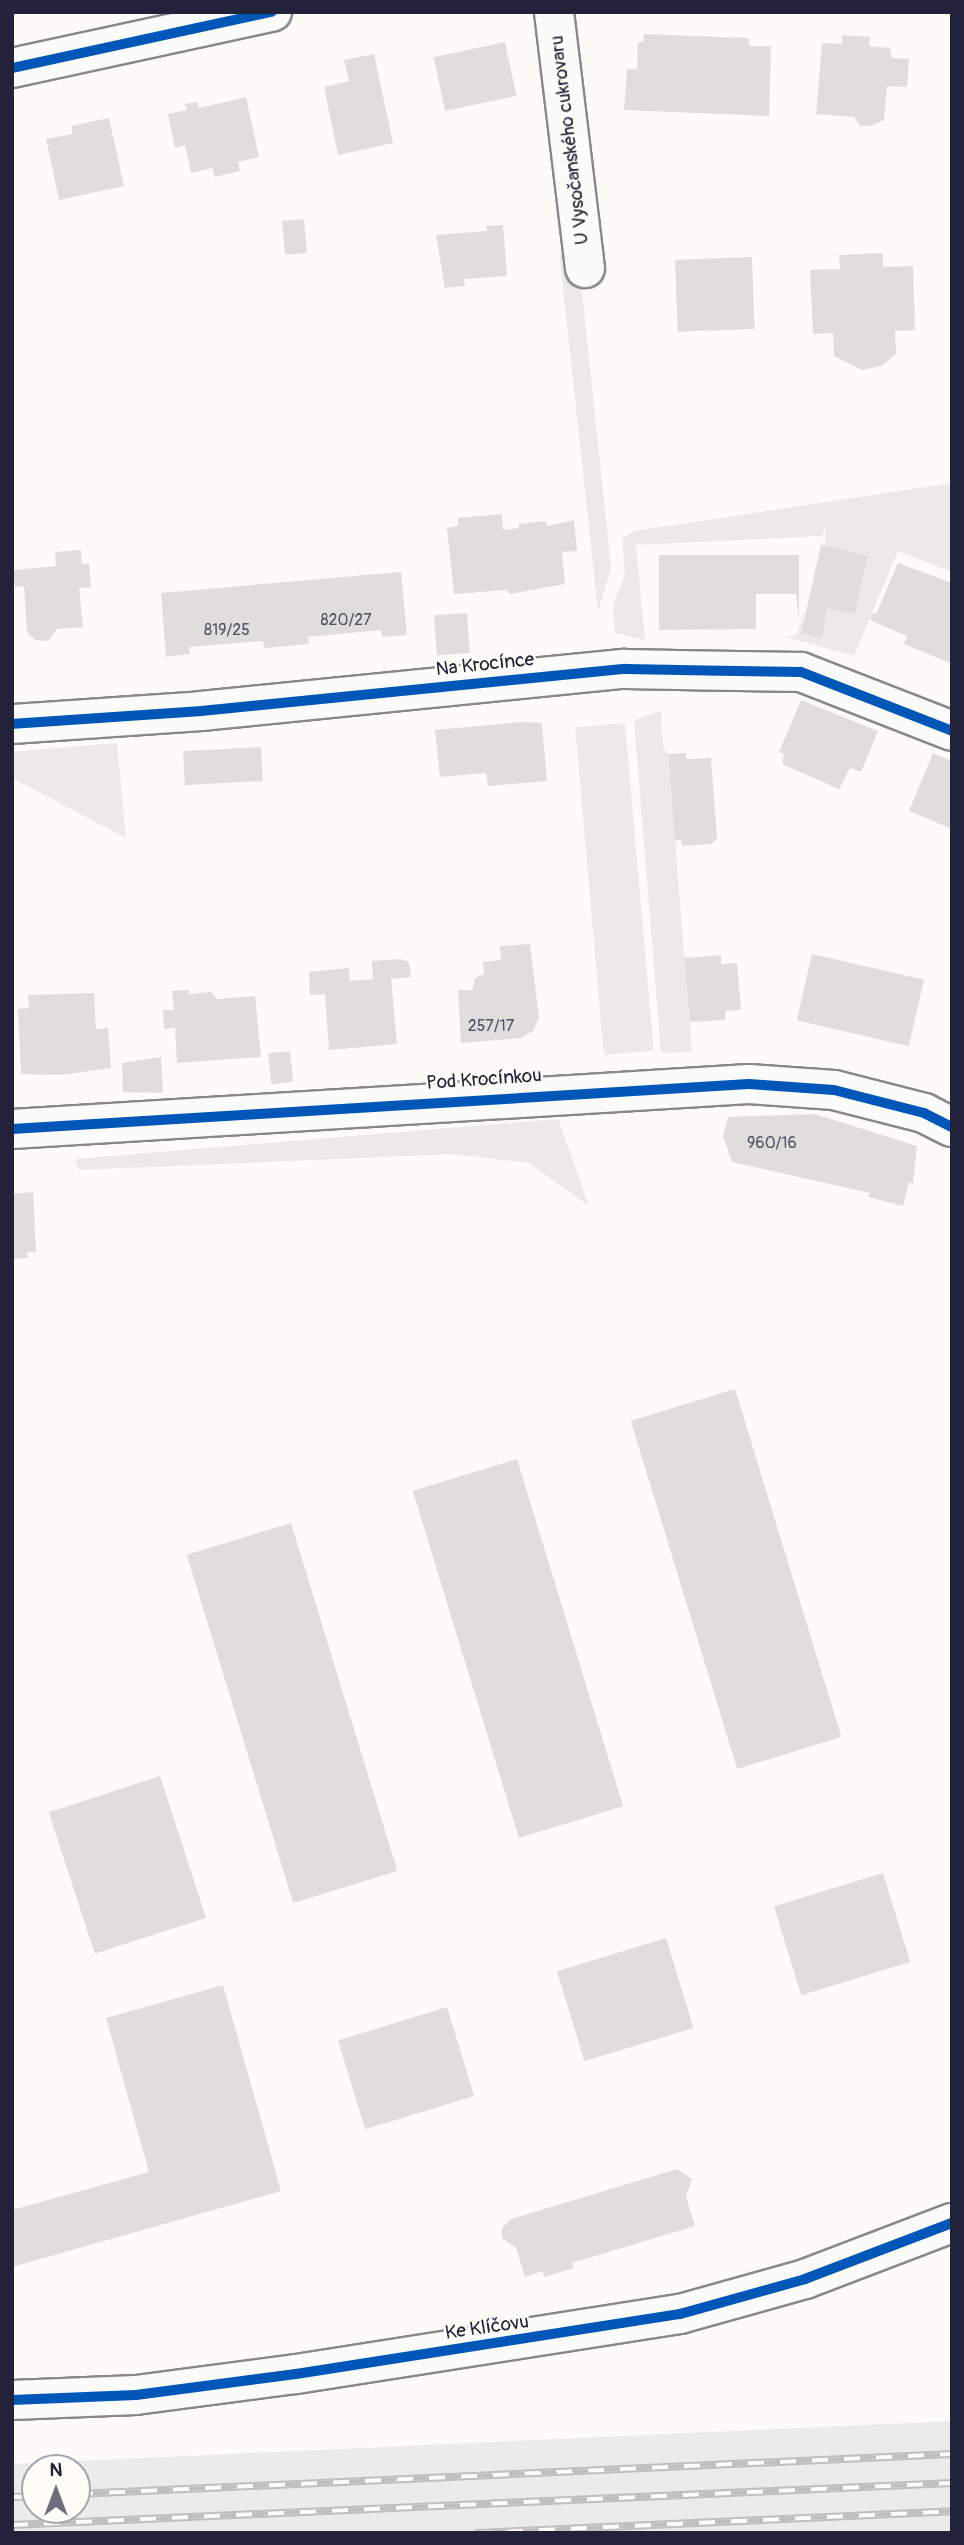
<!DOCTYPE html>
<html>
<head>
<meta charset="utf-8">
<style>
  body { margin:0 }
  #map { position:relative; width:964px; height:2545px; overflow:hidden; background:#fcfbf8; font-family:Pangolin,sans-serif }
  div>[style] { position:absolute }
  .built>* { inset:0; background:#ebebe9 }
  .green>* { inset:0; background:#ebeae8; transform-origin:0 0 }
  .building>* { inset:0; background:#dfdedd; transform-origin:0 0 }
  .roads { filter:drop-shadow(2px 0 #88888c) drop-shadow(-2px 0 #88888c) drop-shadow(0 2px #88888c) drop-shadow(0 -2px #88888c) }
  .street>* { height:38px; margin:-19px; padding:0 19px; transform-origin:19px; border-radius:19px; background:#fbfbf9 }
  .secondary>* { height:38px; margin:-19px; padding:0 19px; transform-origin:19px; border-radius:19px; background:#fbfbf9 }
  .rail>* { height:8px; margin-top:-4px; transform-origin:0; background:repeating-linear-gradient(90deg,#fdfcf7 0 16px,#bfbfc0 0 32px); box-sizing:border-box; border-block:2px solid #bfbfc0 }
  .cycleway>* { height:10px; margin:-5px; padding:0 5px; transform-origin:5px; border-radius:5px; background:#0057b8 }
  span { translate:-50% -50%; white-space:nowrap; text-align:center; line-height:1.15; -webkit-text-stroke:5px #fdfcf7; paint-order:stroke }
  .number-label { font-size:16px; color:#515164 }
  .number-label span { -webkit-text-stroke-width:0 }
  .street-label { font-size:19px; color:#22223b }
  .frame { position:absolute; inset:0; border:14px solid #22223b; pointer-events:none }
  .north { position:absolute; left:21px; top:2454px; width:70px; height:70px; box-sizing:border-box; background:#fdfcf7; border:2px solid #a5a5ac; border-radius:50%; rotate:0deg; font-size:19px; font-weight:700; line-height:28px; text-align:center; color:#22223b }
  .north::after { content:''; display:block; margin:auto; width:24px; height:32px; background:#6e6e7d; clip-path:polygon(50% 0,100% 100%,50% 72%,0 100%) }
</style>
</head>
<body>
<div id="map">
  <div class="built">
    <div style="clip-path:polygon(evenodd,952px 2421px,952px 2533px,12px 2533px,12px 2464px,952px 2421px,35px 2468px,77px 2468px,77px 2510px,35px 2510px,35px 2468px)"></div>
  </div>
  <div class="green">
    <div style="clip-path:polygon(559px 251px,580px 272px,611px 568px,598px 611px)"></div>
    <div style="clip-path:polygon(952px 483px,952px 572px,898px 551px,854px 656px,785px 637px,797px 635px,805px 606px,801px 633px,822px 638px,827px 609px,855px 613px,868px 556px,821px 545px,825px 544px,825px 526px,822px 536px,636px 545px,645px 640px,615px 633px,613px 606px,625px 573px,622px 538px,634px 531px)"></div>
    <div style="clip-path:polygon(661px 711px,663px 747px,668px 754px,692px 1052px,661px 1053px,634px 720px)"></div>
    <div style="left:625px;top:723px;width:329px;height:50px;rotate:85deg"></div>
    <div style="clip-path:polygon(117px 743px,126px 838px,12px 778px,12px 752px)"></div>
    <div style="clip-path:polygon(558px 1119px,589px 1206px,529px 1163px,454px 1154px,79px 1170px,75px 1159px)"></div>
  </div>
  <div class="building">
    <div style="clip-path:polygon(644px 34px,749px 38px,749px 46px,771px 46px,769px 116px,624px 110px,627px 69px,637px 69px,638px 42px,643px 42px)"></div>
    <div style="clip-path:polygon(842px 35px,870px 37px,869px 46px,890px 48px,892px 58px,909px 59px,907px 87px,887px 86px,884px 120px,870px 126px,860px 126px,854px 117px,816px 114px,822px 43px,842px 44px)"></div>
    <div style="left:505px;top:42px;width:55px;height:73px;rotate:78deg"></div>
    <div style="clip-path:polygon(374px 54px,393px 143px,338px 155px,324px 87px,349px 81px,344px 60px)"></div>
    <div style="clip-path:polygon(246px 97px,259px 157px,238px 162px,240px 171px,214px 177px,213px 168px,191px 173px,185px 145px,175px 148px,168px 114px,187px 110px,185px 104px,197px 102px,199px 108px)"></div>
    <div style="clip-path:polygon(109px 118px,124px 186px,59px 200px,46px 139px,73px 134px,71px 126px)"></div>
    <div style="left:304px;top:219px;width:34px;height:22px;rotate:85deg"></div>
    <div style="clip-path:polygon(503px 225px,507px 276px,464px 279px,465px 286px,445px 288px,436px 235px,487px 231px,486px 226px)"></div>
    <div style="clip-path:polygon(883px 253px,883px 267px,913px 266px,915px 330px,895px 331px,896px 354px,881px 366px,862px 370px,834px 356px,833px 333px,813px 334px,810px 270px,840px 269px,839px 255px)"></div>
    <div style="left:752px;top:257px;width:72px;height:77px;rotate:88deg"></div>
    <div style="clip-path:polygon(502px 514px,503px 530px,519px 528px,519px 524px,546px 521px,547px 526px,574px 520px,577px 551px,562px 552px,565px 584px,510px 594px,506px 590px,454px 594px,447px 528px,458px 526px,458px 518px)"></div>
    <div style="clip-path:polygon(821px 545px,868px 556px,855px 614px,827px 609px,822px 638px,801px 633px)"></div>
    <div style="clip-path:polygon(81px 550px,82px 564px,89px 563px,91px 587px,79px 588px,83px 627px,57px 629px,48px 641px,35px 640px,27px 632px,24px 586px,15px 587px,13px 570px,56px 566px,55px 552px)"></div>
    <div style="clip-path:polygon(659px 555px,799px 555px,799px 620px,796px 594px,756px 594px,756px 629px,659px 630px)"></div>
    <div style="clip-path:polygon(898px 563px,952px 583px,952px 664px,904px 644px,907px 636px,870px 620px,873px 612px,876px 614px)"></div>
    <div style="clip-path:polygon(401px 572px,407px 635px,382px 637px,381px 630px,308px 637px,309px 644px,264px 648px,263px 641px,189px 647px,190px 654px,166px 657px,161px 593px)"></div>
    <div style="left:467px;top:613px;width:40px;height:33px;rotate:86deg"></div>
    <div style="clip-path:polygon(801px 700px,878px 731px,861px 772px,850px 768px,839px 789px,782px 764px,784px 754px,779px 752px)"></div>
    <div style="clip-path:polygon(520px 722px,542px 723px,547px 781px,488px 786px,486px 773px,440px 777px,435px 730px)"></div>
    <div style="left:261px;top:747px;width:34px;height:78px;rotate:87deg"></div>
    <div style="clip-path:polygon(686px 753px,686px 759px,711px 758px,717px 839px,711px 844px,682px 846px,681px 840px,675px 841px,668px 754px)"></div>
    <div style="clip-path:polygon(933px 753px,952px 761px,952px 829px,909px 811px)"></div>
    <div style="clip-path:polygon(530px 944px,539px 1018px,533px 1031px,521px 1038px,461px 1043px,458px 990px,472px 990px,475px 978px,484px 974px,483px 962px,501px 960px,500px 946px)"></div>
    <div style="left:812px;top:954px;width:115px;height:68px;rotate:13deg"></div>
    <div style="clip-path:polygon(721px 955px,721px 964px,737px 963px,741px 1010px,725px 1011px,725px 1020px,690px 1022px,684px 958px)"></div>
    <div style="clip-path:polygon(401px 959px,409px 962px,411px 977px,391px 979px,397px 1044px,329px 1050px,325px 994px,310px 995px,309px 972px,349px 968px,350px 981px,373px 979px,372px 961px)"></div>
    <div style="clip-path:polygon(189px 990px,189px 994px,211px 992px,217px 999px,255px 996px,261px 1057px,177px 1063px,175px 1028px,164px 1029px,163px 1010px,174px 1010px,172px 991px)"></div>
    <div style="clip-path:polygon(94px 993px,96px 1029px,108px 1028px,111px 1068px,60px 1075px,21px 1074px,18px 1009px,29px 1008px,28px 995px)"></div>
    <div style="left:290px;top:1051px;width:31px;height:22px;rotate:84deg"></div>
    <div style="clip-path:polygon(161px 1057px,163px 1093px,123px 1092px,122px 1063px)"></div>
    <div style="clip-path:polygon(815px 1114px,917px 1146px,913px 1184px,909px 1182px,903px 1206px,868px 1197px,870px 1193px,732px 1162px,723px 1136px,728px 1117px)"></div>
    <div style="clip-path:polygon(33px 1192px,36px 1252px,27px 1252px,28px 1258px,12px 1259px,12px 1194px)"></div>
    <div style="left:735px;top:1389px;width:364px;height:109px;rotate:73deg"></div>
    <div style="left:517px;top:1459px;width:363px;height:109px;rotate:73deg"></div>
    <div style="left:291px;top:1523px;width:364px;height:109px;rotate:73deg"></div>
    <div style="left:160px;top:1776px;width:149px;height:117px;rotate:72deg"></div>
    <div style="left:883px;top:1873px;width:93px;height:114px;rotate:73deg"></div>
    <div style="left:666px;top:1938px;width:94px;height:114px;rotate:73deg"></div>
    <div style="clip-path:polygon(223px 1985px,281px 2191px,12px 2267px,12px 2210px,149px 2172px,106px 2018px)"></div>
    <div style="left:447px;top:2007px;width:93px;height:114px;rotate:73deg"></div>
    <div style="clip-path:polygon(677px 2169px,692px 2179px,686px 2197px,695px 2226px,572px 2263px,574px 2268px,544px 2277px,543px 2271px,525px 2277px,516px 2248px,502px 2238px,502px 2228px,511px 2219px)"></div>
  </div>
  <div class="roads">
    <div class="street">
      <div style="left:554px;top:12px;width:258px;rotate:83.1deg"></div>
      <div style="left:12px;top:68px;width:266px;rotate:-12.2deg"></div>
      <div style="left:12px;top:724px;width:189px;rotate:-3.9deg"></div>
      <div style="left:201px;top:711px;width:426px;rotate:-5.7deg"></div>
      <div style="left:625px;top:669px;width:176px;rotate:1deg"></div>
      <div style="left:801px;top:672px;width:162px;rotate:21.3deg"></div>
      <div style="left:12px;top:1129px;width:738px;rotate:-3.49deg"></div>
      <div style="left:749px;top:1084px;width:85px;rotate:4deg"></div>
      <div style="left:834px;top:1090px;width:93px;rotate:14.3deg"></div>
      <div style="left:924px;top:1113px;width:31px;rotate:27deg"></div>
    </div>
    <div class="secondary">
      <div style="left:12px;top:2400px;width:124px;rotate:-2.3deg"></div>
      <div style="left:136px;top:2395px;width:161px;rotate:-7.5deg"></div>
      <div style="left:296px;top:2374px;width:389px;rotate:-8.9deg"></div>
      <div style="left:680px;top:2314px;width:130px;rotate:-15.6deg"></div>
      <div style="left:805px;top:2279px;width:157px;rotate:-20.9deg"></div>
    </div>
  </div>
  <div class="rail">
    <div style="left:77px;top:2494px;width:876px;rotate:-2.62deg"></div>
    <div style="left:12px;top:2497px;width:23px;rotate:-2deg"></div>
    <div style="left:12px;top:2525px;width:941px;rotate:-2.56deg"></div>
    <div style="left:475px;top:2533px;width:478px;rotate:-2.6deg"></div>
  </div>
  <div class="cycleway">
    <div style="left:12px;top:68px;width:266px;rotate:-12.2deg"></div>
    <div style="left:12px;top:724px;width:189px;rotate:-3.9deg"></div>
    <div style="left:201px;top:711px;width:426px;rotate:-5.7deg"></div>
    <div style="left:625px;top:669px;width:176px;rotate:1deg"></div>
    <div style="left:801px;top:672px;width:162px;rotate:21.3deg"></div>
    <div style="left:12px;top:1129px;width:738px;rotate:-3.49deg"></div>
    <div style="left:749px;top:1084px;width:85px;rotate:4deg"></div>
    <div style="left:834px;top:1090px;width:93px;rotate:14.3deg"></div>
    <div style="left:924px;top:1113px;width:31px;rotate:27deg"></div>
    <div style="left:12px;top:2400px;width:124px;rotate:-2.3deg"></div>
    <div style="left:136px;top:2395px;width:161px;rotate:-7.5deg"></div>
    <div style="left:296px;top:2374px;width:389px;rotate:-8.9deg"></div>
    <div style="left:680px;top:2314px;width:130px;rotate:-15.6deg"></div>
    <div style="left:805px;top:2279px;width:157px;rotate:-20.9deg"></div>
  </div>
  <div class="number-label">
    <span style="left:346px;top:620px">820/27</span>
    <span style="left:227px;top:630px">819/25</span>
    <span style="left:491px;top:1026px">257/17</span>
    <span style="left:772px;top:1143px">960/16</span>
  </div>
  <div class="street-label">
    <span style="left:570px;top:140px;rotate:-97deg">U Vysočanského cukrovaru</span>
    <span style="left:485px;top:665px;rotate:-6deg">Na Krocínce</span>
    <span style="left:484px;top:1080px;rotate:-4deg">Pod Krocínkou</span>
    <span style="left:487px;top:2328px;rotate:-8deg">Ke Klíčovu</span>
  </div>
  <div class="frame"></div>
  <div class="north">N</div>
</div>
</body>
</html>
